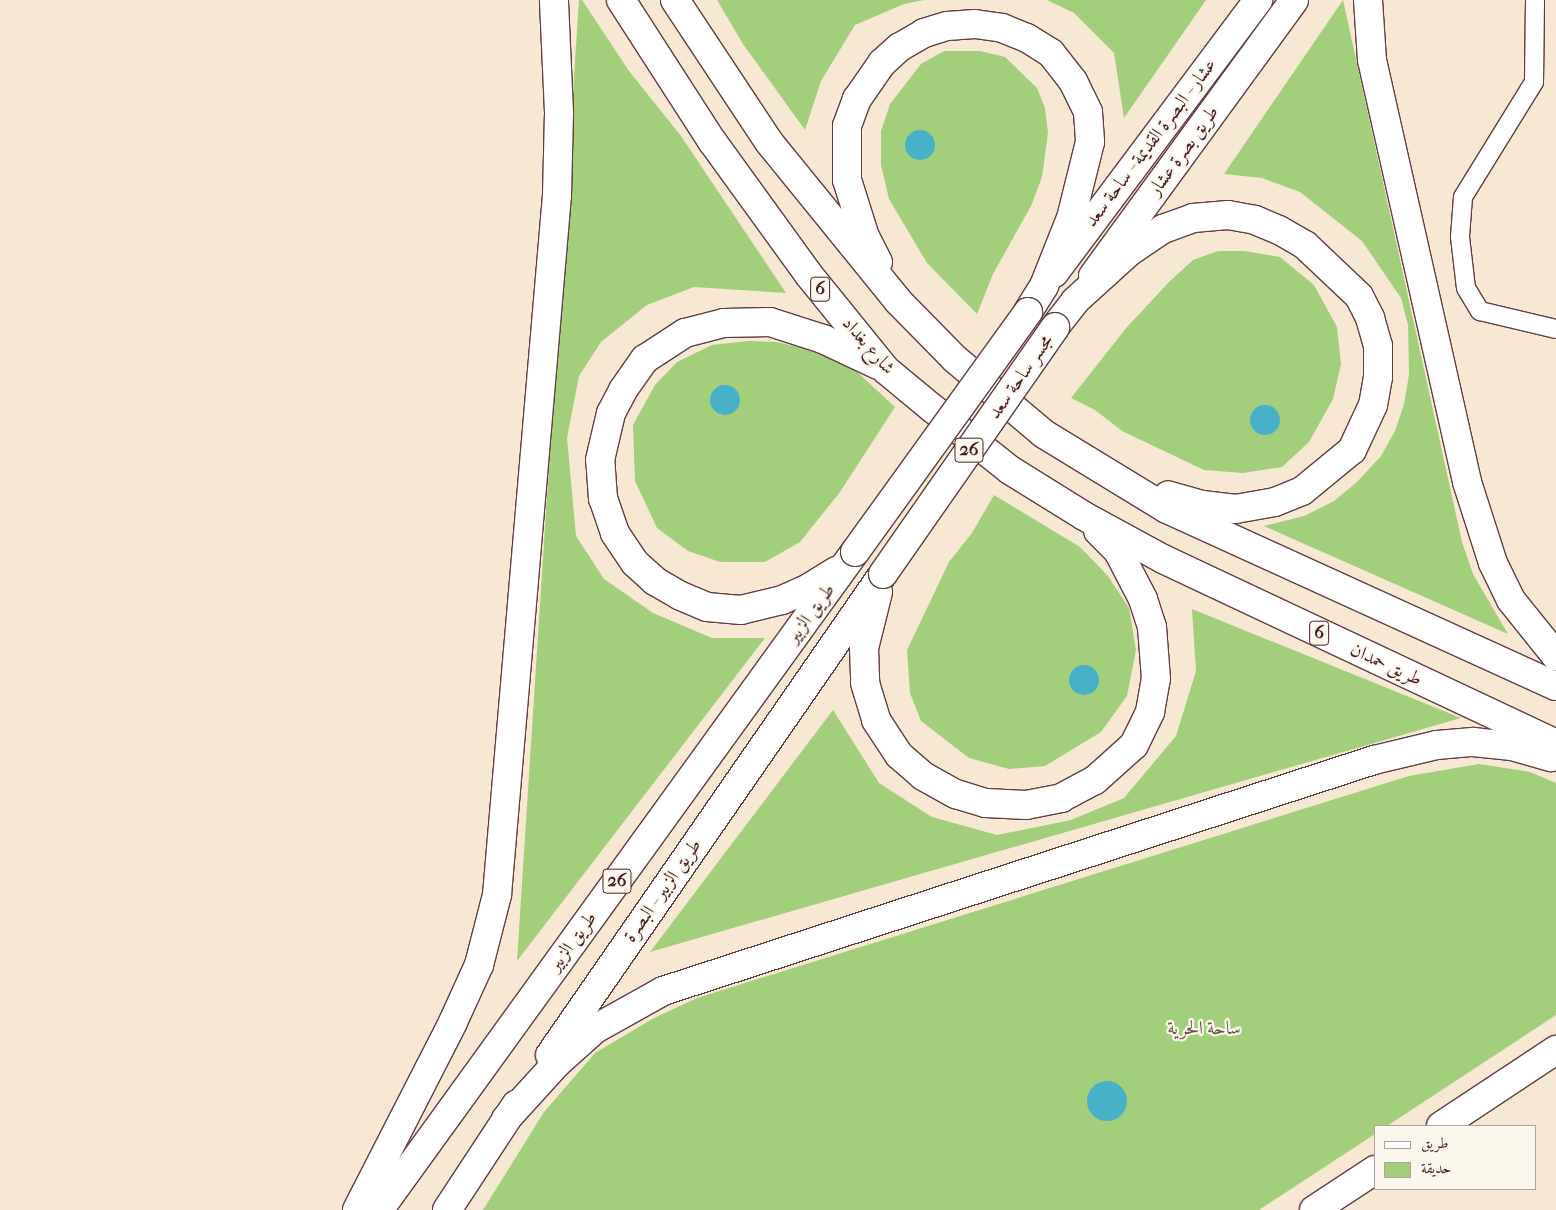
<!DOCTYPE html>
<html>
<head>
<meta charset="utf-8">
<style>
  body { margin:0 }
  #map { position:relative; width:1556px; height:1210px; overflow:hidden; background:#f6e8d2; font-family:"IM FELL French Canon",Amiri,serif }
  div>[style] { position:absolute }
  .green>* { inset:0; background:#a3cf7c }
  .water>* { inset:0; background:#48b1c7 }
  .round { border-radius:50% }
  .roads { filter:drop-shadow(1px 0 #643d44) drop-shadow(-1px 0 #643d44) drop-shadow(0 1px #643d44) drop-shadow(0 -1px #643d44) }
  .street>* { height:18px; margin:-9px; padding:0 9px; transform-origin:9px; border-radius:9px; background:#fff }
  .primary>* { height:28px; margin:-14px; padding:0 14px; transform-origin:14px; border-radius:14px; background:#fff }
  .highway>* { height:28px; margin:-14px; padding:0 14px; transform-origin:14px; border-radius:14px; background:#fff }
  .bridges { filter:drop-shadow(1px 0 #643d44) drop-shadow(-1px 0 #643d44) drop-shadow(0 1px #643d44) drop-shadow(0 -1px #643d44) }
  .highway-bridge>* { height:28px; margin:-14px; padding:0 14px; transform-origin:14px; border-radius:14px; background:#fff }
  span { translate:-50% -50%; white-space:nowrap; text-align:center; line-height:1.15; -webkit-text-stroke:4.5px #fbf7ec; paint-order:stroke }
  .shield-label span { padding:1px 4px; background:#fbf7ec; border:1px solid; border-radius:4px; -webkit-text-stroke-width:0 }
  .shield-label { font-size:18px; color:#4a1f2b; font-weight:700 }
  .street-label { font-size:19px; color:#4a1f2b }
  .park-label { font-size:19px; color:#655443 }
  .legend { position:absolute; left:1374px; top:1125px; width:162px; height:65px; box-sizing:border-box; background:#fbf7ec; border:1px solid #b4a19f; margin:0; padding:6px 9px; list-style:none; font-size:15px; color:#4a1f2b }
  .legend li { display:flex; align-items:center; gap:10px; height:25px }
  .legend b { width:25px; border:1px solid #b4a19f }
</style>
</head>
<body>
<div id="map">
  <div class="green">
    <div style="clip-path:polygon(579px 0,582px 0,629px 71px,681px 136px,786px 293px,694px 287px,647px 305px,601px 342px,579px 376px,567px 438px,576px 536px,604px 579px,653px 613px,712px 638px,765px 638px,517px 961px)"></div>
    <div style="clip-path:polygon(717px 0,924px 0,904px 4px,855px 25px,821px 81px,805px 130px,743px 44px)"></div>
    <div style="clip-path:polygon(1047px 0,1206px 0,1124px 118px,1114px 53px,1074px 13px)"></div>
    <div style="clip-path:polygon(1343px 0,1462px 542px,1473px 574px,1508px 634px,1264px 526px,1304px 516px,1334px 501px,1357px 482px,1381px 456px,1395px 431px,1404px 404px,1409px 375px,1408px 325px,1401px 298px,1362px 241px,1300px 192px,1262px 178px,1224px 174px)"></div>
    <div style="clip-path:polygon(944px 51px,980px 51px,1005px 57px,1037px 88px,1045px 108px,1048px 133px,1042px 177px,1031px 206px,993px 274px,977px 314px,927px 263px,889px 199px,881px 165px,881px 131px,890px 104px,921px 64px)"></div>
    <div style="clip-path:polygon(1218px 251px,1245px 251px,1280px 257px,1314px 285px,1337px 327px,1341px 364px,1333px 399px,1309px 442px,1282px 467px,1243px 473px,1204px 470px,1122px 431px,1095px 410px,1071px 398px,1127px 327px,1169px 282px,1193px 260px)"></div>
    <div style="clip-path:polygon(748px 341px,777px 342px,810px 350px,838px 362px,855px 370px,895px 407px,840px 492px,800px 542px,765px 562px,720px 562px,688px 551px,657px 528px,635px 481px,633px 425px,655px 385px,677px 362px,712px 345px)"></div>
    <div style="clip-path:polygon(994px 495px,1080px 547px,1108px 576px,1129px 608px,1136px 650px,1127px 696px,1101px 732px,1045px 766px,1009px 769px,969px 758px,921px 721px,910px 693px,907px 650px,949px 562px,972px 533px)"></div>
    <div style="clip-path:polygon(1192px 609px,1461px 718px,650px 952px,833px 710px,879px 783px,932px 817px,997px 835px,1071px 820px,1124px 798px,1176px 736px,1196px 671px)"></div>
    <div style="clip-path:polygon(1479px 764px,1530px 772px,1556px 783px,1556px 1015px,1387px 1126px,1375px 1126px,1375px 1134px,1259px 1210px,483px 1210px,544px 1112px,595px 1053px,654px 1018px,697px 998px,1409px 776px)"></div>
  </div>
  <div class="water">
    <div class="round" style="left:905px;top:130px;width:30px;height:30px"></div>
    <div class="round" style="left:710px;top:385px;width:30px;height:30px"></div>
    <div class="round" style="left:1250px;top:405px;width:30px;height:30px"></div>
    <div class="round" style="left:1069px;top:665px;width:30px;height:30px"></div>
    <div class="round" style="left:1087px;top:1081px;width:40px;height:40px"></div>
  </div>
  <div class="roads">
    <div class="street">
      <div style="left:1535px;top:0;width:82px;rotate:90.7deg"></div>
      <div style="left:1534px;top:82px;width:135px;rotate:121.7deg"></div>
      <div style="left:1463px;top:197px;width:40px;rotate:94.3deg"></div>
      <div style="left:1460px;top:237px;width:51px;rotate:83.3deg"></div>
      <div style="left:1466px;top:288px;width:27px;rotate:59deg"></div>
      <div style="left:1480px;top:311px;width:78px;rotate:13.3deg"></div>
    </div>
    <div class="primary">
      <div style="left:1054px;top:273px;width:341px;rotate:-53.2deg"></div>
      <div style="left:1093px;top:276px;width:341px;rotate:-53.9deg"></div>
    </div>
    <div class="highway">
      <div style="left:621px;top:0;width:168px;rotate:57.2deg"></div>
      <div style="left:712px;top:141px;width:165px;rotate:54.1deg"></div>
      <div style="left:809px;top:275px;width:122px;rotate:51deg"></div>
      <div style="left:886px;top:370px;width:60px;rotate:39.6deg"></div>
      <div style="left:932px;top:408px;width:100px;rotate:38.5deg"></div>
      <div style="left:1010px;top:470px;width:87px;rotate:31.9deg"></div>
      <div style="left:1084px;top:516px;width:90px;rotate:28.6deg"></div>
      <div style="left:1163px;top:559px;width:434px;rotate:25.2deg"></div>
      <div style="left:675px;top:0;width:170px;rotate:56.5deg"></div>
      <div style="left:769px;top:142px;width:205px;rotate:50.9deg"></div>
      <div style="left:898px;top:301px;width:81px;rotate:45.5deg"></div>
      <div style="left:955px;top:359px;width:116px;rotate:40.1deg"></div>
      <div style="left:1044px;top:434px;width:144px;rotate:31.4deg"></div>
      <div style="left:1167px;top:509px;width:427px;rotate:24.5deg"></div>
      <div style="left:1368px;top:0;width:60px;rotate:86.2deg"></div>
      <div style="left:1372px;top:60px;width:433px;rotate:77.3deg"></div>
      <div style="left:1467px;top:482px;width:85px;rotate:72.2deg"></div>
      <div style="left:1493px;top:563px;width:41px;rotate:64.1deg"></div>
      <div style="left:1511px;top:600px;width:72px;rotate:51.2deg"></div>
      <div style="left:878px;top:262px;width:28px;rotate:-117deg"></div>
      <div style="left:865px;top:237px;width:60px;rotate:-107.5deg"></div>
      <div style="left:847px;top:180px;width:54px;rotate:-90deg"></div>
      <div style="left:847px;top:126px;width:29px;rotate:-70deg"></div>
      <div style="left:857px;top:99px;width:44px;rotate:-55.2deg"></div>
      <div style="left:882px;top:63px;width:24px;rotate:-42deg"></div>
      <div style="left:900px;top:47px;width:28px;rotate:-30deg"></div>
      <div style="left:924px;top:33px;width:24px;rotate:-17deg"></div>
      <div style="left:947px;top:26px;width:28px;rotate:-4deg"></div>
      <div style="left:975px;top:24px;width:27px;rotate:8deg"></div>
      <div style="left:1002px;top:28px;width:27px;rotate:22deg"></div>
      <div style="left:1027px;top:38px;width:28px;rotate:32deg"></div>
      <div style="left:1051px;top:53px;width:36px;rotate:52deg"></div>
      <div style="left:1073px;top:81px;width:34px;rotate:64deg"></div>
      <div style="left:1088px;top:112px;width:30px;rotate:86deg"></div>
      <div style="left:1090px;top:142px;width:78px;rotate:104deg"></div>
      <div style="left:1071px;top:218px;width:73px;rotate:111.7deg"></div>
      <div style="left:1044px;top:286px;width:31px;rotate:122deg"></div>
      <div style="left:1055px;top:327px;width:33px;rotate:-52deg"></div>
      <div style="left:1075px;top:301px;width:73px;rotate:-42.2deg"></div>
      <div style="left:1129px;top:252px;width:41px;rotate:-34.1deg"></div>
      <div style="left:1163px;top:229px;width:32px;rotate:-20deg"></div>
      <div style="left:1193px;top:218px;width:35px;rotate:-5deg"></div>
      <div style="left:1228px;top:215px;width:27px;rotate:10deg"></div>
      <div style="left:1255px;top:220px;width:26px;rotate:23deg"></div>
      <div style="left:1279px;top:230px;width:30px;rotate:30deg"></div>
      <div style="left:1305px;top:245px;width:74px;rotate:43.4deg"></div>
      <div style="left:1359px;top:296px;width:25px;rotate:63deg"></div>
      <div style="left:1370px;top:318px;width:29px;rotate:74deg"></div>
      <div style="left:1378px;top:346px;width:31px;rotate:90deg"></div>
      <div style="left:1378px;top:377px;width:28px;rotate:100deg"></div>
      <div style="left:1373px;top:405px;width:50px;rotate:115deg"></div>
      <div style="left:1352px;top:450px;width:65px;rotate:140.6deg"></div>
      <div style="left:1302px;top:491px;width:29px;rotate:158deg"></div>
      <div style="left:1275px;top:502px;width:40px;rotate:170deg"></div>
      <div style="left:1236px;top:509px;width:34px;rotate:-173deg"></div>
      <div style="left:1202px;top:505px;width:35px;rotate:-164deg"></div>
      <div style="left:836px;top:571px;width:32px;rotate:148deg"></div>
      <div style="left:809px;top:588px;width:30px;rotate:156deg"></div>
      <div style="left:782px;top:600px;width:42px;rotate:166.3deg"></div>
      <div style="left:741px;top:610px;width:34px;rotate:-175deg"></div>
      <div style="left:707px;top:607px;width:30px;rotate:-157deg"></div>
      <div style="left:679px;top:595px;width:28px;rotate:-150deg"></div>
      <div style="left:655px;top:581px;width:27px;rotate:-138deg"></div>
      <div style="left:635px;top:563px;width:36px;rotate:-124deg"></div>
      <div style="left:615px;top:533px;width:36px;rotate:-109deg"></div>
      <div style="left:603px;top:499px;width:39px;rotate:-94deg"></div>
      <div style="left:600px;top:460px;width:48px;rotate:-76.8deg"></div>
      <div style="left:611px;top:413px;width:26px;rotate:-62deg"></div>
      <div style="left:623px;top:390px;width:38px;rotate:-55deg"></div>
      <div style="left:645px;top:359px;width:48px;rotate:-33deg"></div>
      <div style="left:685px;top:333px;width:40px;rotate:-14.4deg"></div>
      <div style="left:724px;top:323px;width:46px;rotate:-1.2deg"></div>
      <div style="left:770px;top:322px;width:56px;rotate:17.8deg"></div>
      <div style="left:823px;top:339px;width:61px;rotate:25.3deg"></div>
      <div style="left:878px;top:592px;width:58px;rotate:104deg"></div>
      <div style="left:864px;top:648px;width:35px;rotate:88deg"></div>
      <div style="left:865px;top:683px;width:39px;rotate:73deg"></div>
      <div style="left:876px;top:720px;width:42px;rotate:56.7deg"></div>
      <div style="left:899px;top:755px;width:32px;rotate:41deg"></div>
      <div style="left:923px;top:776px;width:38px;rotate:29deg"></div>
      <div style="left:956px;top:794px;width:31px;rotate:17deg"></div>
      <div style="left:986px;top:803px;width:40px;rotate:2.9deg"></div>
      <div style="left:1026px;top:805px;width:36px;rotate:-11deg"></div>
      <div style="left:1061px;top:798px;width:38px;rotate:-28deg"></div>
      <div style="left:1095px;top:780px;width:52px;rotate:-41.9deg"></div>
      <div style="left:1134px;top:745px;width:37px;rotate:-64deg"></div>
      <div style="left:1150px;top:712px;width:34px;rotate:-80deg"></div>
      <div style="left:1156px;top:679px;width:52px;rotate:-94.4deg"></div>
      <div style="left:1152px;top:627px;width:29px;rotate:-108deg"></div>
      <div style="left:1143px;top:599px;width:54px;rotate:-117.5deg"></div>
      <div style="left:1118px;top:551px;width:28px;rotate:-135deg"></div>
      <div style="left:550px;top:1055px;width:585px;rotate:-55.3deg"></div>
      <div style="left:506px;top:1119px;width:76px;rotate:-47.7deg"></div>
      <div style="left:557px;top:1063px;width:51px;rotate:-41.8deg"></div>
      <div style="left:595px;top:1029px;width:78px;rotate:-29.2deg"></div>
      <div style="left:663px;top:991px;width:748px;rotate:-18deg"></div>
      <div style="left:1374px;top:760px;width:65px;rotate:-13.4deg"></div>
      <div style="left:1437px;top:745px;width:36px;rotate:-5deg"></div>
      <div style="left:1473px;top:742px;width:39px;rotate:6deg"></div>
      <div style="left:1512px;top:746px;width:41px;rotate:15.8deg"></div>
      <div style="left:1441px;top:1126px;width:138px;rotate:-33.5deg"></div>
      <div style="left:357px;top:1210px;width:211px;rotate:-62.9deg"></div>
      <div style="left:453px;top:1022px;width:63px;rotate:-65.5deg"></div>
      <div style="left:479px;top:965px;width:72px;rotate:-75.6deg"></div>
      <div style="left:497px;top:895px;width:703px;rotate:-85.1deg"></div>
      <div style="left:557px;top:195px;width:83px;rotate:-88.6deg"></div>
      <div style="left:559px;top:112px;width:112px;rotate:-92.6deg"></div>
      <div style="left:379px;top:1210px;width:812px;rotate:-54.12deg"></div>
      <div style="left:447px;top:1210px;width:126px;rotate:-56.7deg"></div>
      <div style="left:1314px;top:1210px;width:73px;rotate:-33.3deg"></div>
    </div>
  </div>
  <div class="bridges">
    <div class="highway-bridge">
      <div style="left:855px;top:552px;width:296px;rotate:-54.2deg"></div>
      <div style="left:883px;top:574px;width:301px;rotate:-55.1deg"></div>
    </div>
  </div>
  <div class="shield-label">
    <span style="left:820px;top:289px">6</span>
    <span style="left:969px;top:450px">26</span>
    <span style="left:1319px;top:633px">6</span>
    <span style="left:617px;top:881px">26</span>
  </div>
  <div class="street-label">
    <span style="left:1151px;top:143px;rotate:-53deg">عشار - البصرة القديمة - ساحة سعد</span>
    <span style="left:1184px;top:151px;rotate:-54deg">طريق بصرة عشار</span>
    <span style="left:868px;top:346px;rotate:49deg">شارع بغداد</span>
    <span style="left:1021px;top:377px;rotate:-55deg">مجسر ساحة سعد</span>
    <span style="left:811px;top:614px;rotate:-54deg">طريق الزبير</span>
    <span style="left:1386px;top:665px;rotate:25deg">طريق حمدان</span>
    <span style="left:663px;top:891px;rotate:-55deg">طريق الزبير - البصرة</span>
    <span style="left:573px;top:942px;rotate:-54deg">طريق الزبير</span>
  </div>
  <div class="park-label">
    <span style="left:1204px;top:1029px">ساحة الحرية</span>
  </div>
  <ul class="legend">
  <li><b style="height:6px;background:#fff"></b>طريق</li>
  <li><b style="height:14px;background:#a3cf7c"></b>حديقة</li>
  </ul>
</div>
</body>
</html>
